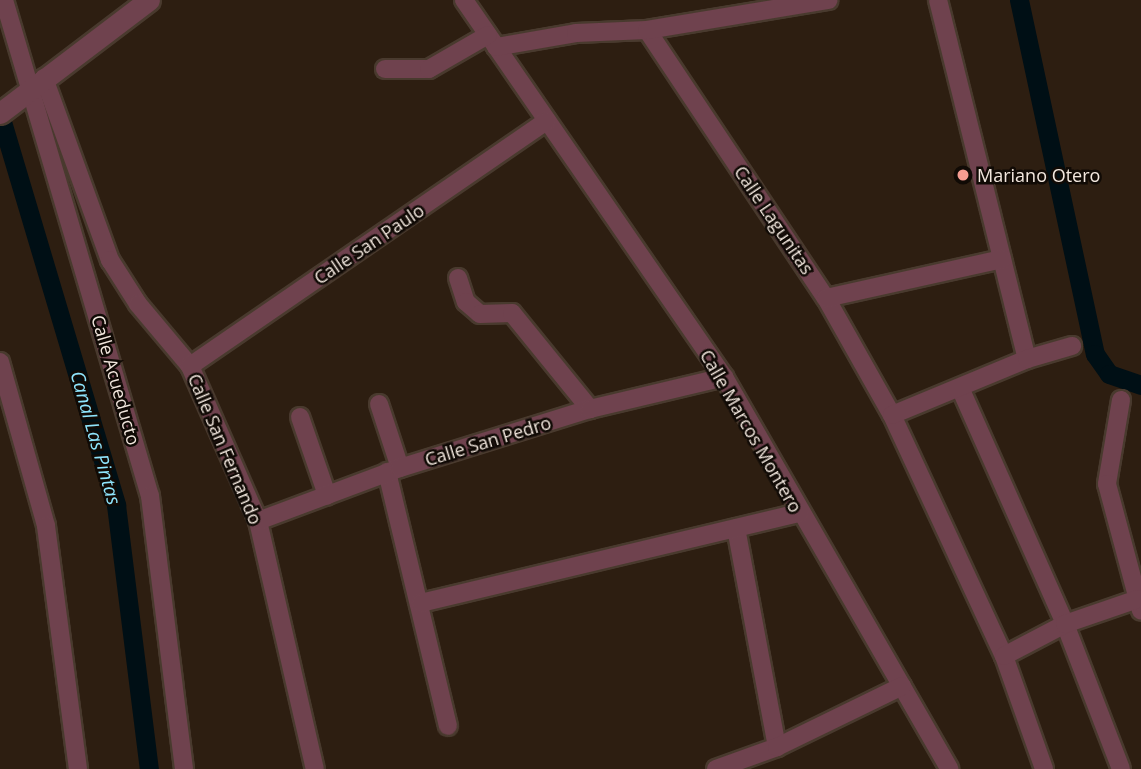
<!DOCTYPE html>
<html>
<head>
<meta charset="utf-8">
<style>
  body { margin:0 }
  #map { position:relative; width:1141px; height:769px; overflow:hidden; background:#2d1e11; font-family:"Open Sans",sans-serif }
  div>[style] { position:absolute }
  .canal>* { height:19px; margin:-9.5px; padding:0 9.5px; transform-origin:9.5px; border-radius:9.5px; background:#000f15 }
  .roads { filter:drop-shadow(2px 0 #493a2e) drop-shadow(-2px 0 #493a2e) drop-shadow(0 2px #493a2e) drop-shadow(0 -2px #493a2e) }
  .minor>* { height:18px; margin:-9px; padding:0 9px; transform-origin:9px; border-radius:9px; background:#6f424e }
  .tertiary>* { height:21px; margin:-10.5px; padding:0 10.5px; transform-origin:10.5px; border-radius:10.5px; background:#6f424e }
  .dots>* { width:19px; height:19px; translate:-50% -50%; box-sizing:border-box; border:4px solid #100a05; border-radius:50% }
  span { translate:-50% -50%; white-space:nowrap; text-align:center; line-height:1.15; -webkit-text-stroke:5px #100a05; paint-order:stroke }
  .poi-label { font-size:18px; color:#f2e7de }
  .left { translate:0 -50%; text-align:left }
  .street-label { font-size:18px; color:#f2e7de }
  .water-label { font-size:19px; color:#8fe5fd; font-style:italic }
</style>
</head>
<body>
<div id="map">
  <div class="canal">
    <div style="left:1019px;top:0;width:362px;rotate:77.9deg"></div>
    <div style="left:1095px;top:354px;width:24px;rotate:55deg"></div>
    <div style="left:1109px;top:374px;width:34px;rotate:19deg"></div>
    <div style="left:0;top:115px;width:407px;rotate:73.4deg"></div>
    <div style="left:116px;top:505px;width:266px;rotate:82.9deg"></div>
  </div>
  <div class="roads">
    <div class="minor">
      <div style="left:4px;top:0;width:517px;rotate:73.6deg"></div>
      <div style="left:150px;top:496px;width:275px;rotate:82.9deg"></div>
      <div style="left:464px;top:0;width:458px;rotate:55.4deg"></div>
      <div style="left:724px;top:377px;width:452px;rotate:60.1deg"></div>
      <div style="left:938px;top:0;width:370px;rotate:76.1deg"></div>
      <div style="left:647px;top:30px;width:322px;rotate:56.3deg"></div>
      <div style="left:826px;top:298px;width:134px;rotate:60.6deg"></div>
      <div style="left:892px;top:415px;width:266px;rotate:65.1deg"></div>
      <div style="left:1004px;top:656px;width:120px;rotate:70.5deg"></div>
      <div style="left:496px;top:47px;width:81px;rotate:-9.9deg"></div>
      <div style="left:576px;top:33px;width:71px;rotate:-2.4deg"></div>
      <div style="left:647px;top:30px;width:184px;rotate:-9.4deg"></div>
      <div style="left:385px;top:69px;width:44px"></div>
      <div style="left:429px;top:69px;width:68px;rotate:-30deg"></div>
      <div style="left:44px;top:78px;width:194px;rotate:70.1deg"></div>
      <div style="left:110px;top:260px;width:52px;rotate:57.5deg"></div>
      <div style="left:138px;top:304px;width:81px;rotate:50deg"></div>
      <div style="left:190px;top:366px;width:169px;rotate:66.3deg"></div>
      <div style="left:258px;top:521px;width:254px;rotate:77.1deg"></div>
      <div style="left:458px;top:278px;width:25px;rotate:72deg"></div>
      <div style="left:466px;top:302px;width:18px;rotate:41deg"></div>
      <div style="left:480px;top:314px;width:32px;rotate:-2deg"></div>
      <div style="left:512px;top:313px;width:124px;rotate:50.9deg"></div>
      <div style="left:826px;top:298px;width:180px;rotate:-12.5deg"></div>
      <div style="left:0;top:362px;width:170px;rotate:74.3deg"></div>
      <div style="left:46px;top:526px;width:245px;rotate:82.5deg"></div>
      <div style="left:190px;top:366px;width:433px;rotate:-34.5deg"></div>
      <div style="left:961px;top:390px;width:256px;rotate:66deg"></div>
      <div style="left:1065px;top:624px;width:155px;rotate:68.9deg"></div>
      <div style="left:1121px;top:400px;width:85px;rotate:99.5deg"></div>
      <div style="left:1107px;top:484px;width:131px;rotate:75deg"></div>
      <div style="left:379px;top:404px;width:67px;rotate:71.8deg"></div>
      <div style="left:892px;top:415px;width:146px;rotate:-22.5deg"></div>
      <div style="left:1027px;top:359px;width:47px;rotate:-16.1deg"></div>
      <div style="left:300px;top:417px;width:83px;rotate:70.9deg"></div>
      <div style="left:387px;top:472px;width:261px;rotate:76.5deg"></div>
      <div style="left:258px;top:521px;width:152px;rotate:-20.5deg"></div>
      <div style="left:400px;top:468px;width:199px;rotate:-17.3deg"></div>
      <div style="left:590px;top:409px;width:138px;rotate:-13.4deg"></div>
      <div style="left:736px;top:528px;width:223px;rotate:79.4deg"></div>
      <div style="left:421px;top:603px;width:389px;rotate:-13.4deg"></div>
      <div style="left:1004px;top:656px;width:69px;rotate:-27.7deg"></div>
      <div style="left:1065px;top:624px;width:77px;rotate:-18.9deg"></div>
      <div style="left:716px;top:769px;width:65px;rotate:-19.8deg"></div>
      <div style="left:777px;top:747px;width:139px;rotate:-26deg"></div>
    </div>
    <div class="tertiary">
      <div style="left:0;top:113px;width:187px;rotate:-37.2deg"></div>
    </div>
  </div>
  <div class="dots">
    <div style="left:963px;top:175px;background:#f59c91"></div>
  </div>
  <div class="poi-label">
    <span class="left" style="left:977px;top:175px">Mariano Otero</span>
  </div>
  <div class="street-label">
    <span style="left:774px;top:220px;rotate:56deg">Calle Lagunitas</span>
    <span style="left:369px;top:244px;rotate:-34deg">Calle San Paulo</span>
    <span style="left:116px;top:380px;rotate:74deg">Calle Acueducto</span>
    <span style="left:751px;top:431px;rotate:60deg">Calle Marcos Montero</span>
    <span style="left:488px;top:441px;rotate:-17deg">Calle San Pedro</span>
    <span style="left:225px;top:449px;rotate:67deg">Calle San Fernando</span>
  </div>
  <div class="water-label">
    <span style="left:95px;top:438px;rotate:74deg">Canal Las Pintas</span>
  </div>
</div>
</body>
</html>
